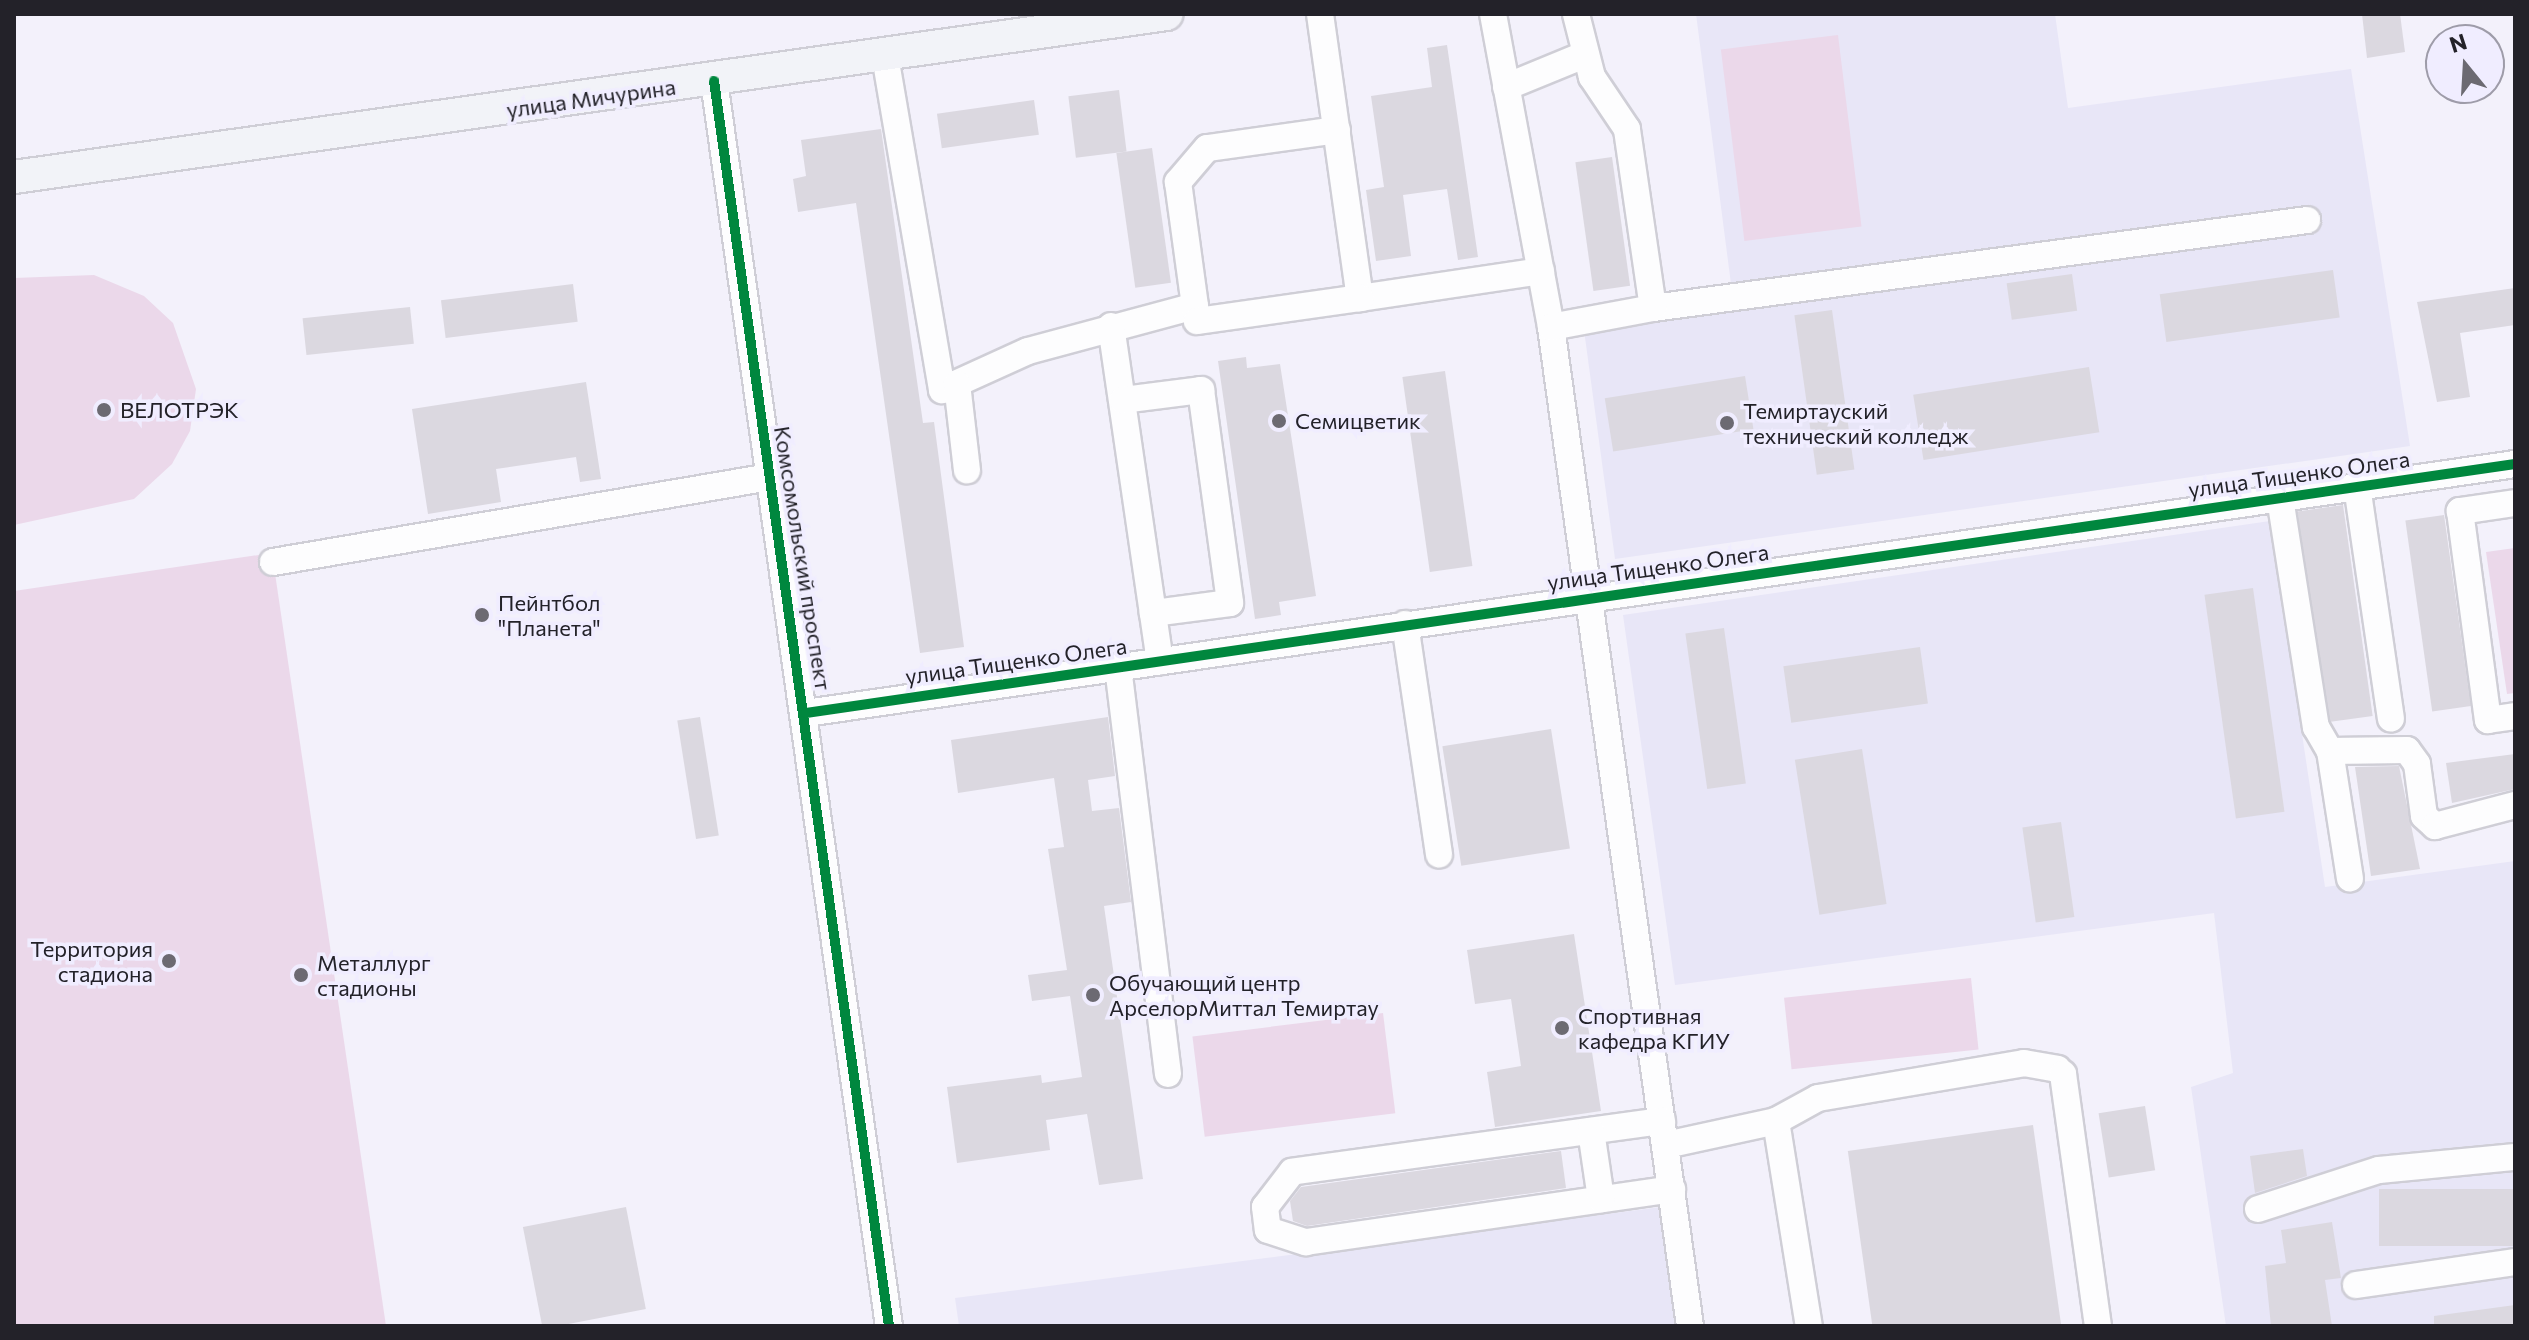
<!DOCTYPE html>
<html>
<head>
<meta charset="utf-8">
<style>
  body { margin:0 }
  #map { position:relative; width:2529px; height:1340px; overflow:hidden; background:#f3f1fb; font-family:Commissioner,sans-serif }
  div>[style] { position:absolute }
  .built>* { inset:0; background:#e8e6f7 }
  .green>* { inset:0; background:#ebd8ea; transform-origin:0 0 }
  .building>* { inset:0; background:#dbd8e0; transform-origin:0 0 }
  .roads { filter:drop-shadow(2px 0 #cfced6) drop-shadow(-2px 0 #cfced6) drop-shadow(0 2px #cfced6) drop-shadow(0 -2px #cfced6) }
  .minor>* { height:26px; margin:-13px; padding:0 13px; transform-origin:13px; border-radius:13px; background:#fdfdfe }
  .major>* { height:32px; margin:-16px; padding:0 16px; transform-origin:16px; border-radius:16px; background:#f2f3f8 }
  .cycleway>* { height:10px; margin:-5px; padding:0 5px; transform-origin:5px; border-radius:5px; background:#00873e }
  .dots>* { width:22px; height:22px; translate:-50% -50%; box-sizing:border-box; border:4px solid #f0edff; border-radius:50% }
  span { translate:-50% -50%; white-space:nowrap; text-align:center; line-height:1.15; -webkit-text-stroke:7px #f0edff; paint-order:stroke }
  .street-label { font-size:22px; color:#232229 }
  .poi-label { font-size:22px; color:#232229 }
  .left { translate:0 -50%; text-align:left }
  .right { translate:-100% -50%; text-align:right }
  .frame { position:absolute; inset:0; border:16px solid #232229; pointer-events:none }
  .north { position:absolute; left:2425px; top:24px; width:80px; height:80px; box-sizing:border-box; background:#f0edff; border:2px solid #9e9ca9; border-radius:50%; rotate:342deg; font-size:22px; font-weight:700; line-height:32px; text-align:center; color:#232229 }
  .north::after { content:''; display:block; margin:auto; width:28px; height:36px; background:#6c6a72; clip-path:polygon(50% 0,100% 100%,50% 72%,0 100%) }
</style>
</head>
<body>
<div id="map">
  <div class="built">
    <div style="clip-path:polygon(1696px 14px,2055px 14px,2068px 108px,2351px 69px,2410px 446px,1615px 559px,1584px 330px,1658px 295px,1731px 284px)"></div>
    <div style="clip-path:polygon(2270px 521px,2325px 887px,2515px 861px,2515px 1326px,2226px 1326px,2191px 1087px,2233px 1073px,2214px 913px,1675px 985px,1623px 615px)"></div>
    <div style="clip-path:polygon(1661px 1207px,1677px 1326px,959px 1326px,955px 1298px)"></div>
  </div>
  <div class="green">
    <div style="left:1838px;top:35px;width:193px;height:118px;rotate:83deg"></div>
    <div style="clip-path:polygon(94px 275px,144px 296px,173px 323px,196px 389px,190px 431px,172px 464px,134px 499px,14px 525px,14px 278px)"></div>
    <div style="clip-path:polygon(2515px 548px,2515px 693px,2507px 694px,2486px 552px)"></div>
    <div style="clip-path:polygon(272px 553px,386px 1326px,14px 1326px,14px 591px)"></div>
    <div style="left:1971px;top:978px;width:72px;height:188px;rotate:84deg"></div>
    <div style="left:1383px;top:1013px;width:101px;height:192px;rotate:83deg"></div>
  </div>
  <div class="building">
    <div style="clip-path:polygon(2362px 14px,2400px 14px,2405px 52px,2367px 58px)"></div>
    <div style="clip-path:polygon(1447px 45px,1478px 257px,1458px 260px,1447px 189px,1403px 195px,1411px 256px,1376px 261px,1366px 190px,1384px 187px,1371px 96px,1432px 87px,1427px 48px)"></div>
    <div style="left:1119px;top:90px;width:62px;height:51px;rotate:83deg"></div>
    <div style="left:1034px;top:100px;width:35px;height:98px;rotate:82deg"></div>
    <div style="clip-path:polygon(881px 129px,923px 423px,934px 422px,964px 647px,920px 653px,856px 203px,798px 212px,793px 179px,806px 176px,801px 140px)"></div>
    <div style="left:1152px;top:148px;width:136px;height:36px;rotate:82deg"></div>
    <div style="left:1612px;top:157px;width:130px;height:37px;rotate:82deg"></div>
    <div style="left:2333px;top:270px;width:48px;height:175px;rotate:82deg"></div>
    <div style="left:2072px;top:274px;width:37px;height:66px;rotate:82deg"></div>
    <div style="left:573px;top:284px;width:38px;height:133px;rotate:83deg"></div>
    <div style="clip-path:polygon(2515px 288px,2515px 325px,2460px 333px,2470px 397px,2437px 402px,2417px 302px)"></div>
    <div style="left:410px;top:307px;width:37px;height:108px;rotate:84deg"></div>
    <div style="left:1832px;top:310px;width:161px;height:38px;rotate:82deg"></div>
    <div style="clip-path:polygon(1246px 357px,1247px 368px,1280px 364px,1316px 596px,1279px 602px,1281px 615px,1255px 619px,1218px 361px)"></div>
    <div style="left:2089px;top:367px;width:66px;height:178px;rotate:81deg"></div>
    <div style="left:1445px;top:371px;width:197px;height:43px;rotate:82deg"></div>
    <div style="left:1745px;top:376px;width:54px;height:142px;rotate:81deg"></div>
    <div style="clip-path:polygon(586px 382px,601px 479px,580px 482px,576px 457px,496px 469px,501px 502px,428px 514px,412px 409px)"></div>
    <div style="left:2343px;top:505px;width:213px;height:46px;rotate:82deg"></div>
    <div style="left:2444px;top:515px;width:193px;height:39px;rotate:82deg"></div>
    <div style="left:2253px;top:588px;width:226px;height:49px;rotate:82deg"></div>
    <div style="left:1724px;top:628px;width:157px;height:39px;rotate:82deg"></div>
    <div style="left:1920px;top:647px;width:57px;height:138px;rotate:82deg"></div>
    <div style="left:700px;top:717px;width:120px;height:23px;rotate:81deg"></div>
    <div style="clip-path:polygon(1108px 717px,1115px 776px,1088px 780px,1092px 811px,1119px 808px,1131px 902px,1104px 906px,1143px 1179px,1099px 1185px,1087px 1114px,1046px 1120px,1050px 1150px,957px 1163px,947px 1087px,1041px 1075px,1042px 1083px,1082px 1077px,1070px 996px,1032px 1001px,1028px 975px,1067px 970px,1048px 849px,1064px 847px,1054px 778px,958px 793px,951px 740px)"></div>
    <div style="left:1551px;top:729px;width:121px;height:110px;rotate:81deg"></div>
    <div style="left:1862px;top:749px;width:157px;height:68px;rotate:81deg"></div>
    <div style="clip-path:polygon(2515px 754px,2515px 789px,2452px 803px,2446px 763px)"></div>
    <div style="clip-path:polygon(2399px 766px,2420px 869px,2371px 876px,2355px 767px)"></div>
    <div style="left:2061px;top:822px;width:96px;height:39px;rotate:82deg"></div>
    <div style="clip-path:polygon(1574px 934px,1601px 1111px,1495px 1127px,1487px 1072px,1521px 1066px,1511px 999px,1475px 1004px,1467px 950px)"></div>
    <div style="left:2145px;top:1106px;width:65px;height:47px;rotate:81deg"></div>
    <div style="left:2033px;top:1125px;width:203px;height:187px;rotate:82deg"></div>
    <div style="clip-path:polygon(2303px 1149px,2307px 1176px,2255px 1193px,2250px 1156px)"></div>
    <div style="clip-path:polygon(1561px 1151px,1566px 1188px,1307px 1226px,1293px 1221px,1290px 1201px,1301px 1187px)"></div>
    <div style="left:2515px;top:1189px;width:57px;height:136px;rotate:90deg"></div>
    <div style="left:626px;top:1207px;width:104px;height:105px;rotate:79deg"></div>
    <div style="clip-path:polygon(2332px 1222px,2341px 1278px,2325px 1280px,2332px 1326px,2271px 1326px,2265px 1266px,2286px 1263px,2281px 1230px)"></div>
    <div style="clip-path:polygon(2515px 1305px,2515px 1326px,2434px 1326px,2434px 1316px)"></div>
  </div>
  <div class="roads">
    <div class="minor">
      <div style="left:1320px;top:14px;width:287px;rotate:82deg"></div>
      <div style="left:1360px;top:298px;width:183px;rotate:-8.5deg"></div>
      <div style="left:1493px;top:14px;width:318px;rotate:79.5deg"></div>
      <div style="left:1551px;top:327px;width:1009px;rotate:82.08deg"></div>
      <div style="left:885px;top:56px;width:339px;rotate:80.3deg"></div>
      <div style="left:942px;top:390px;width:94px;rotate:-24.4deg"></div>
      <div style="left:1028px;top:351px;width:173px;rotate:-15.1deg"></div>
      <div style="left:714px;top:81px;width:1257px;rotate:82deg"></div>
      <div style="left:1506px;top:87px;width:84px;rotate:-22.3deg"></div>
      <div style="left:1337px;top:130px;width:131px;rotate:172.1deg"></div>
      <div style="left:1207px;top:148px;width:45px;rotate:130.5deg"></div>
      <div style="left:1178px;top:182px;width:140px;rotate:82.2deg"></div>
      <div style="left:1197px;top:321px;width:165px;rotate:-8deg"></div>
      <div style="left:1653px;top:308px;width:660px;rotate:-7.66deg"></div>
      <div style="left:1111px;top:326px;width:339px;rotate:81.7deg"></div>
      <div style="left:1551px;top:327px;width:104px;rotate:-10.6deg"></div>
      <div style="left:1653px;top:308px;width:181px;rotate:-98.3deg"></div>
      <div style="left:1627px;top:129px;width:63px;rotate:-123.9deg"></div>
      <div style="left:1592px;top:77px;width:65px;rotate:-104.3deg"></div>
      <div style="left:957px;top:384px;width:87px;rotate:83.4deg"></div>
      <div style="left:1123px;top:400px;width:79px;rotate:-7.3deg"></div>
      <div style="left:1201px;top:390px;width:215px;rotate:82.2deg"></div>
      <div style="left:1230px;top:603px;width:78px;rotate:172.6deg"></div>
      <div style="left:2357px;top:486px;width:235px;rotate:81.7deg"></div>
      <div style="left:2280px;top:498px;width:232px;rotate:81.1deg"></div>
      <div style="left:2316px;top:727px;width:28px;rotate:60deg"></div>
      <div style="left:2330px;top:751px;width:129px;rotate:81.1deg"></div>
      <div style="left:2515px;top:503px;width:56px;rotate:171.7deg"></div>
      <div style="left:2460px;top:511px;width:211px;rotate:82.4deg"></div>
      <div style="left:2488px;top:720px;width:27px;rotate:-8deg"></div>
      <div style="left:273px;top:562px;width:504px;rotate:-9.71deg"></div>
      <div style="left:1405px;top:624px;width:233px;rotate:81.6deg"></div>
      <div style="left:1118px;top:667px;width:410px;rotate:83deg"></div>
      <div style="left:806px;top:713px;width:1727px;rotate:-8.29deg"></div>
      <div style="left:2330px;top:751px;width:77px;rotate:-0.7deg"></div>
      <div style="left:2407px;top:750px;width:17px;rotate:54deg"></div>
      <div style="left:2417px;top:764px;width:52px;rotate:82.3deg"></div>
      <div style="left:2424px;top:816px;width:15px;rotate:42deg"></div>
      <div style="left:2435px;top:826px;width:83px;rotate:-14.7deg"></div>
      <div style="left:1662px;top:1121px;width:373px;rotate:172.2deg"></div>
      <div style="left:1292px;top:1172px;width:44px;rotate:127.6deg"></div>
      <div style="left:1265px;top:1207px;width:23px;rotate:83deg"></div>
      <div style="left:1268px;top:1230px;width:40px;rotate:18deg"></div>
      <div style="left:1306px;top:1242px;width:370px;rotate:-8.2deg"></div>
      <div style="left:1776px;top:1121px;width:208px;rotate:80.9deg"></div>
      <div style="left:1591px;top:1131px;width:69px;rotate:81.6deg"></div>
      <div style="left:1666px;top:1145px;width:113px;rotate:-12.3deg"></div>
      <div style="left:1776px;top:1121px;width:48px;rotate:-28.7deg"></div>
      <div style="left:1818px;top:1098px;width:209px;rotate:-9.6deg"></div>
      <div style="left:2024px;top:1063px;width:34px;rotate:10deg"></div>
      <div style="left:2057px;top:1069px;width:8px;rotate:40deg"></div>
      <div style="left:2063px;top:1074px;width:254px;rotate:82.1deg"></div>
      <div style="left:2258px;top:1209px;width:127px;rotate:-17.9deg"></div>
      <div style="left:2379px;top:1170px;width:137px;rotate:-5.5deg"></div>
      <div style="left:2356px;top:1285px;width:161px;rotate:-8.2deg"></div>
    </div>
    <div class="major">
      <div style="left:14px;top:177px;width:1164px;rotate:-8.05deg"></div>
    </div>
  </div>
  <div class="cycleway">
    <div style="left:714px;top:81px;width:1257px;rotate:82deg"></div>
    <div style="left:806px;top:713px;width:1727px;rotate:-8.29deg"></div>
  </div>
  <div class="dots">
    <div style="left:104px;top:410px;background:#6c6a72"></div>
    <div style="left:1279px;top:421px;background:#6c6a72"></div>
    <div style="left:1727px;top:423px;background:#6c6a72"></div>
    <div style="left:482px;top:615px;background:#6c6a72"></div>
    <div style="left:169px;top:961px;background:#6c6a72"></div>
    <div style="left:301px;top:975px;background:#6c6a72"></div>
    <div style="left:1093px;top:995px;background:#6c6a72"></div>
    <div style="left:1562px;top:1028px;background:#6c6a72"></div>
  </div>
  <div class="street-label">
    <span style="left:591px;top:98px;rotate:-8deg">улица Мичурина</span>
    <span style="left:2299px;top:474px;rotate:-8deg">улица Тищенко Олега</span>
    <span style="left:803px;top:558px;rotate:81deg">Комсомольский проспект</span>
    <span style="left:1658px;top:567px;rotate:-8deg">улица Тищенко Олега</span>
    <span style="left:1016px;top:661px;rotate:-8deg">улица Тищенко Олега</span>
  </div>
  <div class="poi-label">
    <span class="left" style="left:120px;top:410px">ВЕЛОТРЭК</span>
    <span class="left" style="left:1743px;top:423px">Темиртауский<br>технический колледж</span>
    <span class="left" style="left:1295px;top:421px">Семицветик</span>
    <span class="left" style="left:498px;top:615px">Пейнтбол<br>"Планета"</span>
    <span class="right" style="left:153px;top:961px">Территория<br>стадиона</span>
    <span class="left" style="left:317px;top:975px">Металлург<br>стадионы</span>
    <span class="left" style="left:1109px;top:995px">Обучающий центр<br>АрселорМиттал Темиртау</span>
    <span class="left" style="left:1578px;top:1028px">Спортивная<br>кафедра КГИУ</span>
  </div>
  <div class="frame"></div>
  <div class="north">N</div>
</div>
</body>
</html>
